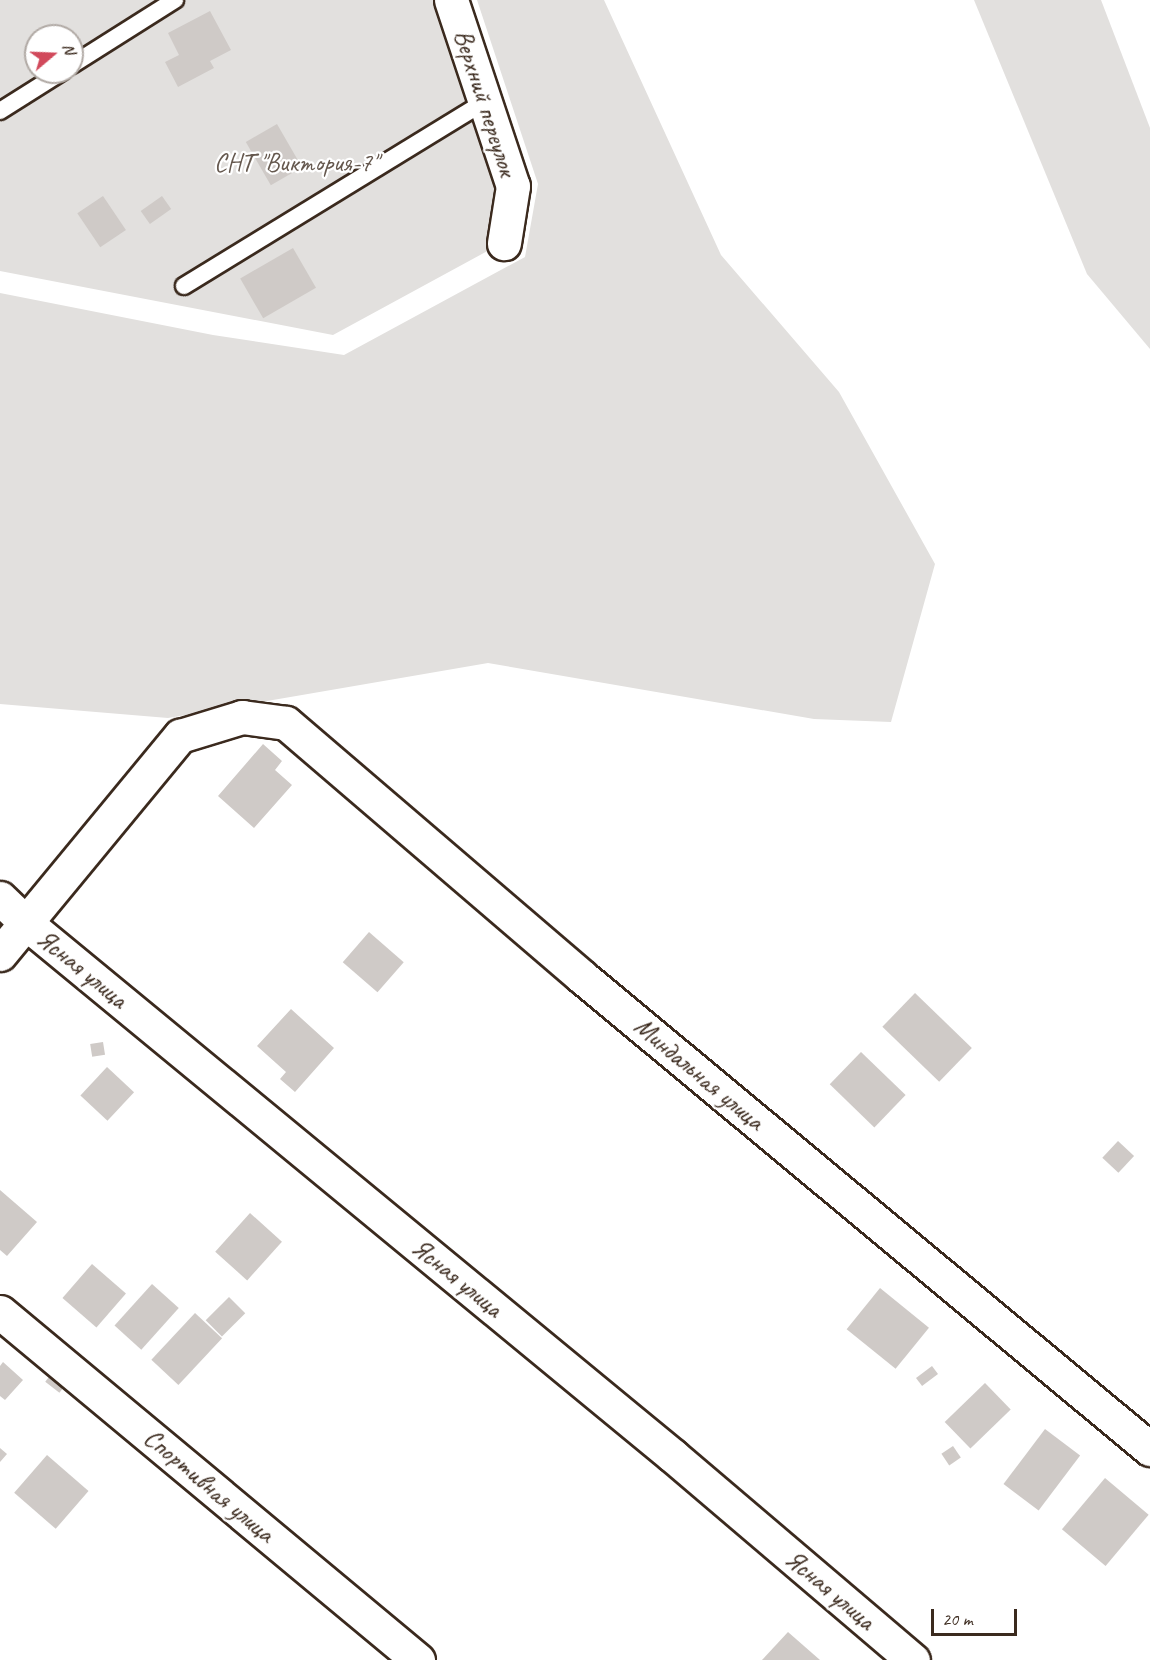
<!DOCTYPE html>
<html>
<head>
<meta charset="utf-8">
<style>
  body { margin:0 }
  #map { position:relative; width:1150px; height:1660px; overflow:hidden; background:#fff; font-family:Caveat,sans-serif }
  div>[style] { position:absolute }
  .green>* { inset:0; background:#e2e0de }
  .building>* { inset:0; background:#cfcac7; transform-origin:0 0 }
  .roads { filter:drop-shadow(2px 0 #3b2a1e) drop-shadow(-2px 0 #3b2a1e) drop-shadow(0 2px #3b2a1e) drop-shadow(0 -2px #3b2a1e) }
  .lane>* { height:16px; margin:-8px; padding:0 8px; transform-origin:8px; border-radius:8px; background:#fff }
  .street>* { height:33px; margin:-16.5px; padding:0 16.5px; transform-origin:16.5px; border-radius:16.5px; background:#fff }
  span { translate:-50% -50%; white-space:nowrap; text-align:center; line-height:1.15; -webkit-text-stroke:4.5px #fff; paint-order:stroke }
  .street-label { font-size:26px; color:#3b2a1e }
  .park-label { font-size:26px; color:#65584e }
  .north { position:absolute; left:24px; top:24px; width:60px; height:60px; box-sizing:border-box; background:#fff; border:2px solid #b1aaa5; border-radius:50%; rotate:71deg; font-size:16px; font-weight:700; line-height:24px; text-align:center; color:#3b2a1e }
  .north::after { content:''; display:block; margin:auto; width:21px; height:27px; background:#d1495b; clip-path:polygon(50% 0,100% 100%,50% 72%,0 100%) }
  .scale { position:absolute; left:931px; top:1609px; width:86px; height:27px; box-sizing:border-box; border:3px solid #3b2a1e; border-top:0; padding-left:8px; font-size:18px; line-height:21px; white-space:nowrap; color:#3b2a1e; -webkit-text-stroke:4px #fff; paint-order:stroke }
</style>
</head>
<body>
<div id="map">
  <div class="green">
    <div style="clip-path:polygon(evenodd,0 0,452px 0,514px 186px,504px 242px,333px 335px,0 271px,0 0,36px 36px,72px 36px,72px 72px,36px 72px,36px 36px)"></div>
    <div style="clip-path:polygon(477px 0,604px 0,721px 255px,839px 392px,935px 564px,891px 722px,814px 719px,488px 663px,168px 718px,0 704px,0 293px,213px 335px,344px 355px,525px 257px,538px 184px)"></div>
    <div style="clip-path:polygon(974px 0,1101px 0,1150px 128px,1150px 349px,1087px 274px)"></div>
  </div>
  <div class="building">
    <div style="clip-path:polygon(210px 11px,231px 50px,210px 61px,214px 68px,178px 87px,165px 62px,179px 55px,168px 33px)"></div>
    <div style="left:277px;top:124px;width:50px;height:36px;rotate:60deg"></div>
    <div style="left:103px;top:196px;width:41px;height:31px;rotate:56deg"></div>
    <div style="left:162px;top:196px;width:16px;height:26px;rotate:55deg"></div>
    <div style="left:293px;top:248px;width:46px;height:61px;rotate:60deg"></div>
    <div style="clip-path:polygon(263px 744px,282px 761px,275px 770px,292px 785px,254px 828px,218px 796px)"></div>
    <div style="left:369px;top:932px;width:46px;height:40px;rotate:41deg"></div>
    <div style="left:915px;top:993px;width:79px;height:47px;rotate:44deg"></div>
    <div style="clip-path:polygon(291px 1009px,334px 1048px,295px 1092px,280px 1079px,286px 1072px,257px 1046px)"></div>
    <div style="left:103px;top:1042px;width:13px;height:13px;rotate:81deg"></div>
    <div style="left:861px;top:1052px;width:62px;height:45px;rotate:44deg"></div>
    <div style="left:107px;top:1067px;width:37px;height:39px;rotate:43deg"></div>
    <div style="left:1118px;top:1141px;width:22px;height:23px;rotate:43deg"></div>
    <div style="clip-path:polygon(0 1190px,37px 1222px,7px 1256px,0 1250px)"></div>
    <div style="left:250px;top:1213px;width:43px;height:52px;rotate:42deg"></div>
    <div style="left:92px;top:1264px;width:45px;height:45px;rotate:41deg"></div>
    <div style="left:152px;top:1284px;width:36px;height:56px;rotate:42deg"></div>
    <div style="left:880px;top:1288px;width:63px;height:53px;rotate:39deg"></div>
    <div style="left:229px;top:1297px;width:23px;height:33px;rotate:45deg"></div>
    <div style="left:195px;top:1313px;width:37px;height:64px;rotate:43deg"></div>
    <div style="clip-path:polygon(3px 1362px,23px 1380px,5px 1400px,0 1396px,0 1366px)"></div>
    <div style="left:932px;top:1366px;width:10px;height:20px;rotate:53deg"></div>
    <div style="left:52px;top:1373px;width:18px;height:11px;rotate:38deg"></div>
    <div style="left:985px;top:1383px;width:37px;height:56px;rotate:46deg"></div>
    <div style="left:1045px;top:1429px;width:44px;height:69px;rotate:37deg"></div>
    <div style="left:953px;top:1446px;width:14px;height:14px;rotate:56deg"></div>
    <div style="clip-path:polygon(0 1448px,7px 1454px,0 1462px)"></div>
    <div style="left:47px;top:1455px;width:55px;height:50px;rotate:41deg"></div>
    <div style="left:1105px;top:1478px;width:57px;height:67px;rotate:40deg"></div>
    <div style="clip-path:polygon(788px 1632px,820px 1660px,762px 1660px)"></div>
  </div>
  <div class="roads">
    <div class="lane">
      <div style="left:72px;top:65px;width:122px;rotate:-32.3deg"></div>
      <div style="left:0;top:111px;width:73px;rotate:-32.2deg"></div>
      <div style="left:184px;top:286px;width:352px;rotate:-31.5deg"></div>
    </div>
    <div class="street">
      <div style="left:451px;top:0;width:196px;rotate:71.6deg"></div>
      <div style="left:513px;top:186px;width:58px;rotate:99deg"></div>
      <div style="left:0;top:898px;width:36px;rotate:44deg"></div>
      <div style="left:26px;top:923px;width:838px;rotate:39.48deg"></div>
      <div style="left:673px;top:1456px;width:315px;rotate:40.4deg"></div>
      <div style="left:0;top:954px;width:283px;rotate:-50.5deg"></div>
      <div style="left:180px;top:736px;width:65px;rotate:-17deg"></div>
      <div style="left:242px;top:717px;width:44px;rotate:7.8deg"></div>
      <div style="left:286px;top:723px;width:389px;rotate:40.6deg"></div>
      <div style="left:581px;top:976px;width:740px;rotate:39.74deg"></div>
      <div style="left:0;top:1312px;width:544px;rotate:39.78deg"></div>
    </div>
  </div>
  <div class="street-label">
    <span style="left:485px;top:103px;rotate:72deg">Верхний переулок</span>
    <span style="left:82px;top:969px;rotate:39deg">Ясная улица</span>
    <span style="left:699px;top:1074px;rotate:40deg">Миндальная улица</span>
    <span style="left:457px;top:1278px;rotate:39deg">Ясная улица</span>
    <span style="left:209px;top:1486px;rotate:40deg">Спортивная улица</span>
    <span style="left:830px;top:1590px;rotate:40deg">Ясная улица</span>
  </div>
  <div class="park-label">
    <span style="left:296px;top:163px">СНТ "Виктория-7"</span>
  </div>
  <div class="north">N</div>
  <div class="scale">20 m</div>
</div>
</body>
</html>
